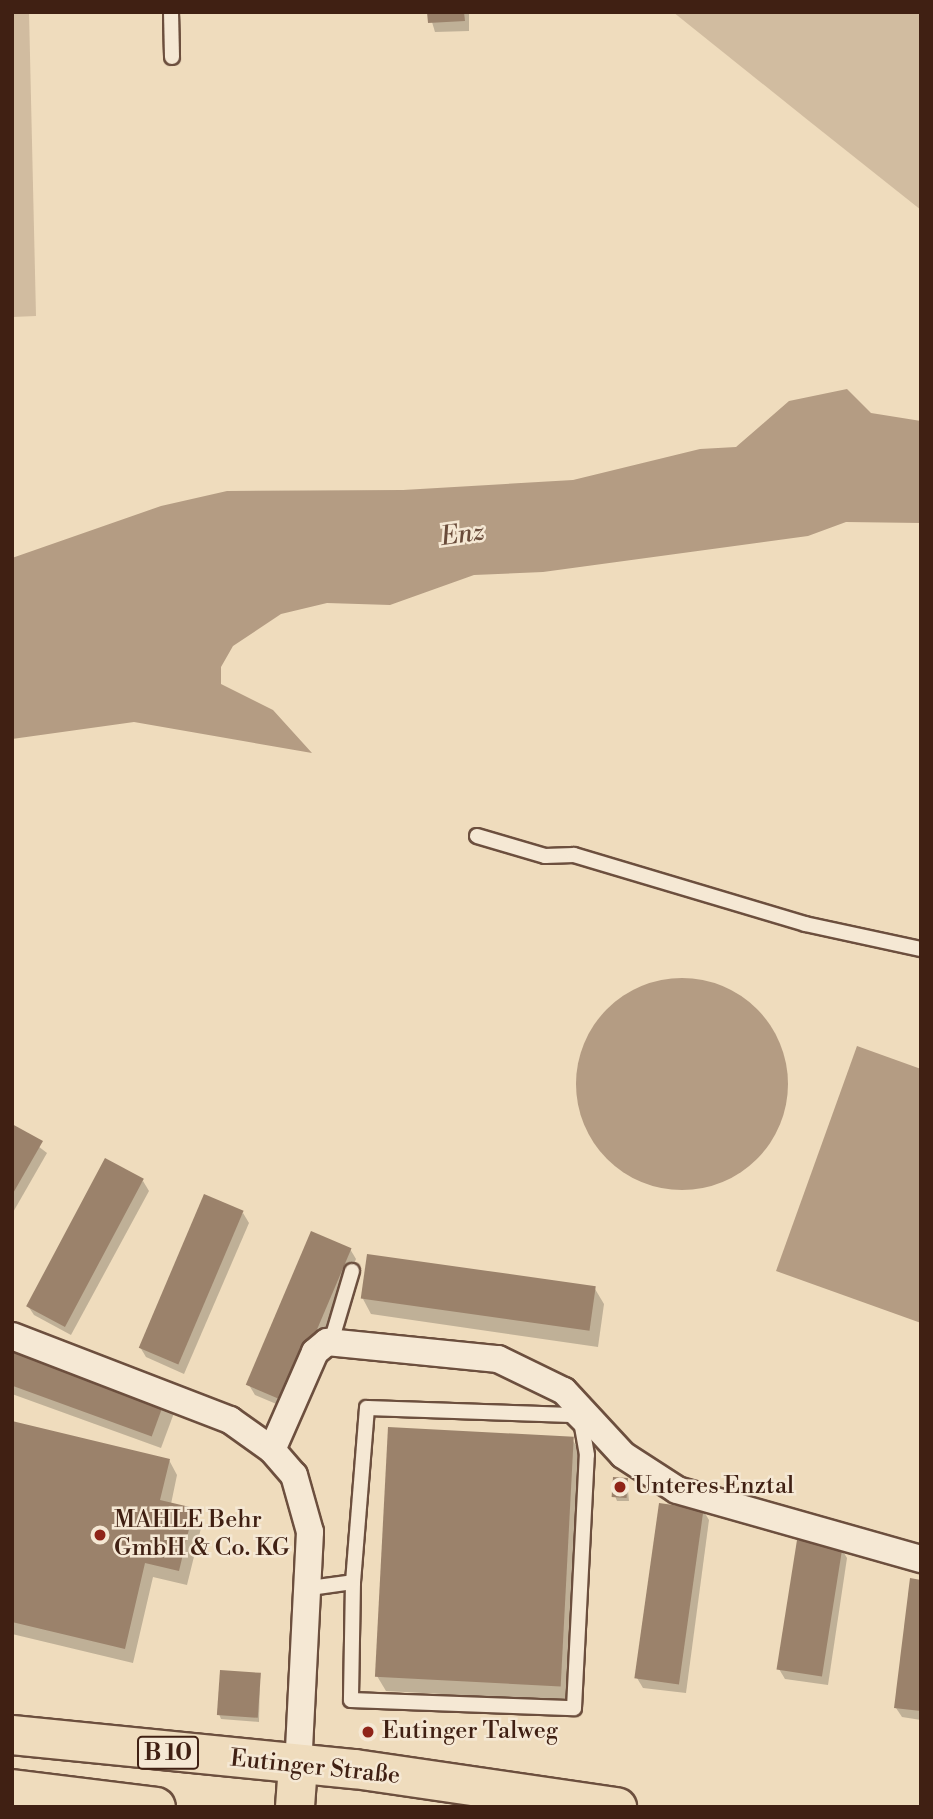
<!DOCTYPE html>
<html>
<head>
<meta charset="utf-8">
<style>
  body { margin:0 }
  #map { position:relative; width:933px; height:1819px; overflow:hidden; background:#efdcbd; font-family:"Libre Bodoni",serif }
  div>[style] { position:absolute }
  .green>* { inset:0; background:#d1bca0 }
  .water>* { inset:0; background:#b49c83 }
  .round { border-radius:50% }
  .shadow>* { inset:0; background:#0003 }
  .building>* { inset:0; background:#9b826b; transform-origin:0 0 }
  .roads { filter:drop-shadow(2px 0 #6c4f3e) drop-shadow(-2px 0 #6c4f3e) drop-shadow(0 2px #6c4f3e) drop-shadow(0 -2px #6c4f3e) }
  .lane>* { height:14px; margin:-7px; padding:0 7px; transform-origin:7px; border-radius:7px; background:#f5e8d4 }
  .street>* { height:26px; margin:-13px; padding:0 13px; transform-origin:13px; border-radius:13px; background:#f5e8d4 }
  .primary>* { height:38px; margin:-19px; padding:0 19px; transform-origin:19px; border-radius:19px; background:#efdcbd }
  .dots>* { width:19px; height:19px; translate:-50% -50%; box-sizing:border-box; border:4px solid #f5e8d4; border-radius:50% }
  span { translate:-50% -50%; white-space:nowrap; text-align:center; line-height:1.15; -webkit-text-stroke:5px #f5e8d4; paint-order:stroke }
  .shield-label span { padding:2px 5px; background:#f5e8d4; border:2px solid; border-radius:5px; -webkit-text-stroke-width:0 }
  .shield-label { font-size:23px; color:#402013; font-weight:700 }
  .poi-label { font-size:24px; color:#402013 }
  .left { translate:0 -50%; text-align:left }
  .street-label { font-size:24px; color:#402013 }
  .water-label { font-size:26px; color:#694b3a; font-style:italic }
  .frame { position:absolute; inset:0; border:14px solid #402013; pointer-events:none }
</style>
</head>
<body>
<div id="map">
  <div class="green">
    <div style="clip-path:polygon(12px 12px,29px 12px,36px 316px,12px 317px)"></div>
    <div style="clip-path:polygon(673px 12px,921px 12px,921px 210px,809px 121px)"></div>
  </div>
  <div class="water">
    <div style="clip-path:polygon(847px 389px,871px 413px,921px 421px,921px 523px,846px 522px,808px 536px,543px 572px,474px 575px,390px 605px,327px 603px,281px 614px,233px 646px,221px 667px,221px 684px,273px 710px,312px 753px,134px 722px,12px 739px,12px 558px,161px 506px,227px 491px,403px 490px,573px 480px,700px 449px,736px 447px,789px 401px)"></div>
    <div class="round" style="left:576px;top:978px;width:212px;height:212px"></div>
    <div style="clip-path:polygon(857px 1046px,921px 1069px,921px 1323px,776px 1271px)"></div>
  </div>
  <div class="shadow">
    <div style="clip-path:polygon(429px 12px,469px 12px,469px 31px,435px 32px)"></div>
    <div style="clip-path:polygon(12px 1126px,47px 1153px,12px 1214px)"></div>
    <div style="clip-path:polygon(143px 1181px,149px 1191px,71px 1335px,34px 1315px,28px 1306px)"></div>
    <div style="clip-path:polygon(243px 1213px,249px 1223px,184px 1374px,146px 1357px,140px 1347px)"></div>
    <div style="clip-path:polygon(350px 1249px,356px 1259px,293px 1411px,255px 1395px,249px 1385px)"></div>
    <div style="clip-path:polygon(595px 1289px,604px 1304px,598px 1347px,371px 1314px,363px 1299px)"></div>
    <div style="clip-path:polygon(12px 1343px,165px 1398px,174px 1413px,161px 1448px,12px 1394px)"></div>
    <div style="clip-path:polygon(12px 1423px,169px 1460px,177px 1475px,171px 1504px,193px 1509px,202px 1524px,187px 1585px,153px 1577px,133px 1663px,12px 1634px)"></div>
    <div style="clip-path:polygon(572px 1439px,581px 1454px,568px 1701px,386px 1691px,377px 1676px)"></div>
    <div style="clip-path:polygon(627px 1480px,629px 1501px,617px 1501px,615px 1496px)"></div>
    <div style="clip-path:polygon(703px 1510px,709px 1520px,686px 1693px,643px 1688px,637px 1678px)"></div>
    <div style="clip-path:polygon(841px 1548px,847px 1558px,828px 1685px,785px 1679px,779px 1669px)"></div>
    <div style="clip-path:polygon(921px 1581px,921px 1720px,902px 1717px,896px 1708px)"></div>
    <div style="clip-path:polygon(260px 1675px,259px 1722px,221px 1719px,219px 1714px)"></div>
  </div>
  <div class="building">
    <div style="clip-path:polygon(427px 12px,464px 12px,465px 21px,428px 23px)"></div>
    <div style="clip-path:polygon(12px 1124px,43px 1141px,12px 1195px)"></div>
    <div style="left:105px;top:1158px;width:44px;height:168px;rotate:28deg"></div>
    <div style="left:204px;top:1194px;width:43px;height:167px;rotate:23deg"></div>
    <div style="left:311px;top:1231px;width:44px;height:167px;rotate:23deg"></div>
    <div style="left:367px;top:1254px;width:231px;height:45px;rotate:8deg"></div>
    <div style="left:12px;top:1341px;width:164px;height:42px;rotate:20deg"></div>
    <div style="clip-path:polygon(12px 1421px,170px 1459px,160px 1500px,194px 1508px,179px 1571px,145px 1563px,125px 1649px,12px 1622px)"></div>
    <div style="left:388px;top:1427px;width:186px;height:250px;rotate:3deg"></div>
    <div style="left:613px;top:1477px;width:15px;height:20px;rotate:4deg"></div>
    <div style="left:659px;top:1503px;width:45px;height:177px;rotate:8deg"></div>
    <div style="left:797px;top:1540px;width:46px;height:131px;rotate:9deg"></div>
    <div style="clip-path:polygon(910px 1578px,921px 1580px,921px 1711px,894px 1708px)"></div>
    <div style="left:220px;top:1670px;width:41px;height:45px;rotate:4deg"></div>
  </div>
  <div class="roads">
    <div class="lane">
      <div style="left:171px;top:12px;width:45px;rotate:88.7deg"></div>
      <div style="left:477px;top:836px;width:71px;rotate:16.4deg"></div>
      <div style="left:545px;top:856px;width:29px;rotate:-2deg"></div>
      <div style="left:574px;top:855px;width:241px;rotate:16.6deg"></div>
      <div style="left:805px;top:924px;width:119px;rotate:12.2deg"></div>
      <div style="left:331px;top:1342px;width:74px;rotate:-73.5deg"></div>
      <div style="left:310px;top:1588px;width:43px;rotate:-7.9deg"></div>
      <div style="left:353px;top:1582px;width:118px;rotate:91deg"></div>
      <div style="left:351px;top:1700px;width:223px;rotate:2.1deg"></div>
      <div style="left:574px;top:1708px;width:253px;rotate:-87.1deg"></div>
      <div style="left:587px;top:1455px;width:29px;rotate:-100deg"></div>
      <div style="left:582px;top:1426px;width:16px;rotate:-135deg"></div>
      <div style="left:571px;top:1415px;width:204px;rotate:-178deg"></div>
      <div style="left:367px;top:1408px;width:175px;rotate:94.6deg"></div>
    </div>
    <div class="street">
      <div style="left:12px;top:1336px;width:234px;rotate:21.1deg"></div>
      <div style="left:230px;top:1420px;width:52px;rotate:35.5deg"></div>
      <div style="left:272px;top:1450px;width:33px;rotate:49deg"></div>
      <div style="left:294px;top:1475px;width:59px;rotate:74.3deg"></div>
      <div style="left:310px;top:1532px;width:233px;rotate:92.9deg"></div>
      <div style="left:272px;top:1450px;width:107px;rotate:-66.3deg"></div>
      <div style="left:315px;top:1352px;width:16px;rotate:-40deg"></div>
      <div style="left:327px;top:1342px;width:172px;rotate:5.7deg"></div>
      <div style="left:498px;top:1359px;width:73px;rotate:25.9deg"></div>
      <div style="left:564px;top:1391px;width:87px;rotate:47.3deg"></div>
      <div style="left:623px;top:1455px;width:64px;rotate:32.9deg"></div>
      <div style="left:677px;top:1490px;width:254px;rotate:15.8deg"></div>
    </div>
    <div class="primary">
      <div style="left:12px;top:1735px;width:345px;rotate:5.7deg"></div>
      <div style="left:355px;top:1769px;width:265px;rotate:8.3deg"></div>
      <div style="left:12px;top:1789px;width:145px;rotate:7.1deg"></div>
      <div style="left:295px;top:1807px;width:42px;rotate:-85.9deg"></div>
    </div>
  </div>
  <div class="dots">
    <div style="left:620px;top:1487px;background:#8f2418"></div>
    <div style="left:100px;top:1535px;background:#8f2418"></div>
    <div style="left:368px;top:1732px;background:#8f2418"></div>
  </div>
  <div class="shield-label">
    <span style="left:168px;top:1753px">B 10</span>
  </div>
  <div class="poi-label">
    <span class="left" style="left:634px;top:1487px">Unteres Enztal</span>
    <span class="left" style="left:114px;top:1535px">MAHLE Behr<br>GmbH &amp; Co. KG</span>
    <span class="left" style="left:382px;top:1732px">Eutinger Talweg</span>
  </div>
  <div class="street-label">
    <span style="left:315px;top:1768px;rotate:6deg">Eutinger Straße</span>
  </div>
  <div class="water-label">
    <span style="left:463px;top:535px;rotate:-8deg">Enz</span>
  </div>
  <div class="frame"></div>
</div>
</body>
</html>
